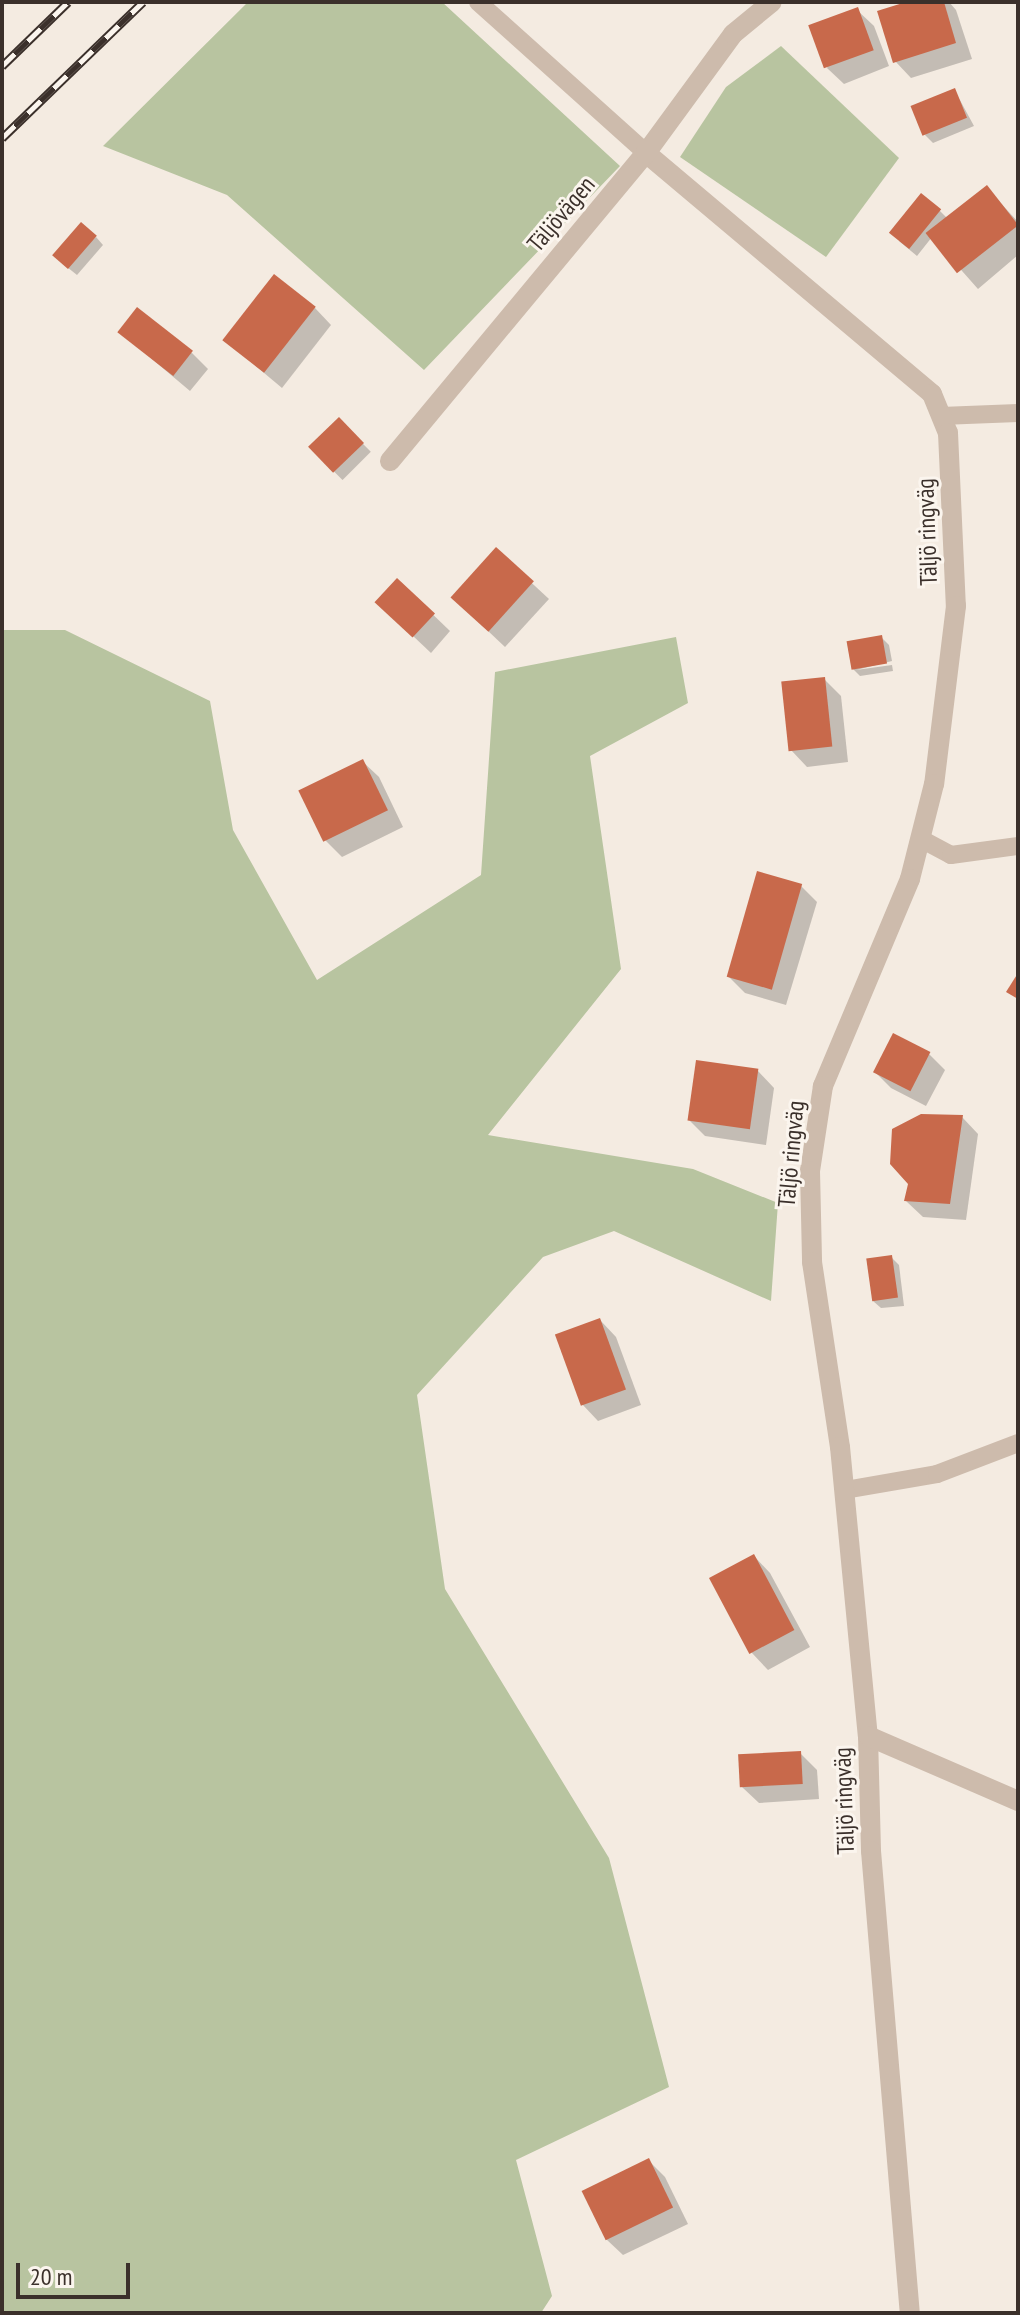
<!DOCTYPE html>
<html>
<head>
<meta charset="utf-8">
<style>
  body { margin:0 }
  #map { position:relative; width:1020px; height:2315px; overflow:hidden; background:#f4ebe1; font-family:"PT Sans Narrow",sans-serif }
  div>[style] { position:absolute }
  .green>* { inset:0; background:#b8c4a0 }
  .shadow>* { inset:0; background:#0003; transform-origin:0 0 }
  .building>* { inset:0; background:#c8694b; transform-origin:0 0 }
  .lane>* { height:18px; margin:-9px; padding:0 9px; transform-origin:9px; border-radius:9px; background:#cdbbac }
  .street>* { height:20px; margin:-10px; padding:0 10px; transform-origin:10px; border-radius:10px; background:#cdbbac }
  .rail>* { height:9px; margin-top:-4.5px; transform-origin:0; background:repeating-linear-gradient(90deg,#fbf5ee 0 18px,#3b302b 0 36px); box-sizing:border-box; border-block:2px solid #3b302b }
  span { translate:-50% -50%; white-space:nowrap; text-align:center; line-height:1.15; -webkit-text-stroke:6px #fbf5ee; paint-order:stroke }
  .street-label { font-size:24px; color:#3b302b }
  .frame { position:absolute; inset:0; border:4px solid #3b302b; pointer-events:none }
  .scale { position:absolute; left:16px; top:2263px; width:114px; height:36px; box-sizing:border-box; border:4px solid #3b302b; border-top:0; padding-left:10px; font-size:24px; line-height:28px; white-space:nowrap; color:#3b302b; -webkit-text-stroke:6px #fbf5ee; paint-order:stroke }
</style>
</head>
<body>
<div id="map">
  <div class="green">
    <div style="clip-path:polygon(248px 2px,442px 2px,620px 166px,424px 370px,227px 195px,103px 146px)"></div>
    <div style="clip-path:polygon(781px 46px,899px 158px,826px 257px,680px 157px,726px 87px)"></div>
    <div style="clip-path:polygon(2px 630px,65px 630px,210px 701px,233px 830px,317px 980px,481px 875px,495px 672px,676px 637px,688px 703px,590px 756px,621px 969px,488px 1135px,693px 1169px,778px 1203px,771px 1301px,614px 1231px,543px 1257px,417px 1395px,445px 1589px,609px 1858px,669px 2087px,516px 2160px,552px 2296px,541px 2313px,2px 2313px)"></div>
  </div>
  <div class="shadow">
    <div style="clip-path:polygon(912px 2px,949px 2px,956px 10px,972px 59px,911px 78px,895px 61px)"></div>
    <div style="clip-path:polygon(857px 10px,874px 26px,889px 66px,844px 84px,827px 68px)"></div>
    <div style="clip-path:polygon(955px 91px,974px 126px,933px 143px,925px 135px)"></div>
    <div style="clip-path:polygon(987px 188px,1018px 222px,1018px 255px,978px 289px,932px 237px,917px 256px,899px 241px,939px 210px,949px 220px)"></div>
    <div style="clip-path:polygon(96px 237px,103px 245px,77px 275px,62px 263px)"></div>
    <div style="clip-path:polygon(315px 308px,331px 325px,282px 388px,225px 340px)"></div>
    <div style="clip-path:polygon(120px 332px,192px 353px,208px 369px,190px 391px)"></div>
    <div style="left:339px;top:420px;width:45px;height:40px;rotate:45deg"></div>
    <div style="clip-path:polygon(496px 550px,549px 599px,505px 647px,469px 613px)"></div>
    <div style="clip-path:polygon(397px 580px,450px 631px,431px 653px,393px 617px)"></div>
    <div style="clip-path:polygon(881px 637px,889px 645px,892px 661px,856px 670px,892px 665px,893px 671px,860px 676px,852px 668px)"></div>
    <div style="clip-path:polygon(824px 679px,841px 696px,848px 762px,807px 767px,791px 750px)"></div>
    <div style="clip-path:polygon(362px 761px,379px 777px,403px 827px,342px 857px,325px 840px)"></div>
    <div style="clip-path:polygon(801px 886px,817px 902px,786px 1005px,745px 993px,728px 976px)"></div>
    <div style="clip-path:polygon(929px 1054px,945px 1070px,926px 1106px,891px 1088px,875px 1072px)"></div>
    <div style="clip-path:polygon(758px 1071px,774px 1088px,766px 1145px,705px 1136px,689px 1120px)"></div>
    <div style="clip-path:polygon(962px 1117px,978px 1134px,966px 1220px,923px 1217px,906px 1201px)"></div>
    <div style="clip-path:polygon(891px 1257px,899px 1265px,904px 1306px,881px 1308px,873px 1301px)"></div>
    <div style="clip-path:polygon(600px 1320px,616px 1337px,641px 1405px,598px 1421px,582px 1404px)"></div>
    <div style="clip-path:polygon(754px 1556px,770px 1573px,810px 1647px,768px 1670px,752px 1653px)"></div>
    <div style="clip-path:polygon(800px 1753px,817px 1770px,819px 1799px,759px 1803px,742px 1787px)"></div>
    <div style="clip-path:polygon(649px 2161px,665px 2177px,688px 2224px,623px 2255px,606px 2239px)"></div>
  </div>
  <div class="building">
    <div style="clip-path:polygon(906px 2px,944px 2px,956px 43px,893px 63px,877px 11px)"></div>
    <div style="left:858px;top:7px;width:46px;height:53px;rotate:70deg"></div>
    <div style="left:955px;top:88px;width:32px;height:48px;rotate:68deg"></div>
    <div style="left:987px;top:185px;width:51px;height:78px;rotate:52deg"></div>
    <div style="left:921px;top:193px;width:26px;height:51px;rotate:39deg"></div>
    <div style="left:81px;top:222px;width:21px;height:44px;rotate:41deg"></div>
    <div style="left:274px;top:274px;width:53px;height:84px;rotate:38deg"></div>
    <div style="left:137px;top:307px;width:71px;height:32px;rotate:38deg"></div>
    <div style="left:339px;top:417px;width:36px;height:43px;rotate:46deg"></div>
    <div style="left:496px;top:547px;width:51px;height:68px;rotate:42deg"></div>
    <div style="left:397px;top:578px;width:52px;height:33px;rotate:43deg"></div>
    <div style="left:882px;top:635px;width:29px;height:36px;rotate:80deg"></div>
    <div style="left:825px;top:677px;width:70px;height:44px;rotate:84deg"></div>
    <div style="left:363px;top:759px;width:57px;height:72px;rotate:64deg"></div>
    <div style="left:757px;top:871px;width:47px;height:110px;rotate:16deg"></div>
    <div style="clip-path:polygon(1018px 973px,1018px 999px,1006px 992px)"></div>
    <div style="left:893px;top:1033px;width:42px;height:44px;rotate:27deg"></div>
    <div style="left:696px;top:1060px;width:63px;height:61px;rotate:8deg"></div>
    <div style="clip-path:polygon(921px 1114px,963px 1115px,950px 1204px,904px 1201px,908px 1184px,890px 1164px,892px 1129px)"></div>
    <div style="left:892px;top:1255px;width:43px;height:26px;rotate:82deg"></div>
    <div style="left:600px;top:1318px;width:76px;height:48px;rotate:70deg"></div>
    <div style="left:754px;top:1554px;width:86px;height:51px;rotate:62deg"></div>
    <div style="left:801px;top:1751px;width:33px;height:63px;rotate:87deg"></div>
    <div style="left:649px;top:2158px;width:55px;height:75px;rotate:64deg"></div>
  </div>
  <div class="lane">
    <div style="left:478px;top:2px;width:226px;rotate:41.9deg"></div>
    <div style="left:941px;top:416px;width:77px;rotate:-2.2deg"></div>
    <div style="left:921px;top:839px;width:34px;rotate:28deg"></div>
    <div style="left:951px;top:855px;width:68px;rotate:-7.7deg"></div>
    <div style="left:845px;top:1490px;width:93px;rotate:-9.9deg"></div>
    <div style="left:937px;top:1474px;width:87px;rotate:-20.9deg"></div>
  </div>
  <div class="street">
    <div style="left:646px;top:153px;width:374px;rotate:40.1deg"></div>
    <div style="left:932px;top:394px;width:42px;rotate:67.7deg"></div>
    <div style="left:948px;top:433px;width:173px;rotate:87.4deg"></div>
    <div style="left:956px;top:606px;width:179px;rotate:97deg"></div>
    <div style="left:934px;top:784px;width:98px;rotate:104.2deg"></div>
    <div style="left:910px;top:879px;width:225px;rotate:112.8deg"></div>
    <div style="left:823px;top:1086px;width:86px;rotate:98.7deg"></div>
    <div style="left:810px;top:1171px;width:91px;rotate:88.7deg"></div>
    <div style="left:812px;top:1262px;width:187px;rotate:81.4deg"></div>
    <div style="left:840px;top:1447px;width:290px;rotate:84.5deg"></div>
    <div style="left:868px;top:1736px;width:115px;rotate:88.5deg"></div>
    <div style="left:871px;top:1851px;width:464px;rotate:85.2deg"></div>
    <div style="left:390px;top:461px;width:400px;rotate:-50.3deg"></div>
    <div style="left:646px;top:153px;width:147px;rotate:-53.8deg"></div>
    <div style="left:733px;top:34px;width:50px;rotate:-39.4deg"></div>
    <div style="left:868px;top:1736px;width:163px;rotate:23.4deg"></div>
  </div>
  <div class="rail">
    <div style="left:2px;top:66px;width:92px;rotate:-44.1deg"></div>
    <div style="left:2px;top:138px;width:196px;rotate:-44deg"></div>
  </div>
  <div class="street-label">
    <span style="left:561px;top:214px;rotate:-50deg">Täljövägen</span>
    <span style="left:927px;top:532px;rotate:-92deg">Täljö ringväg</span>
    <span style="left:791px;top:1154px;rotate:-85deg">Täljö ringväg</span>
    <span style="left:844px;top:1801px;rotate:-92deg">Täljö ringväg</span>
  </div>
  <div class="frame"></div>
  <div class="scale">20 m</div>
</div>
</body>
</html>
